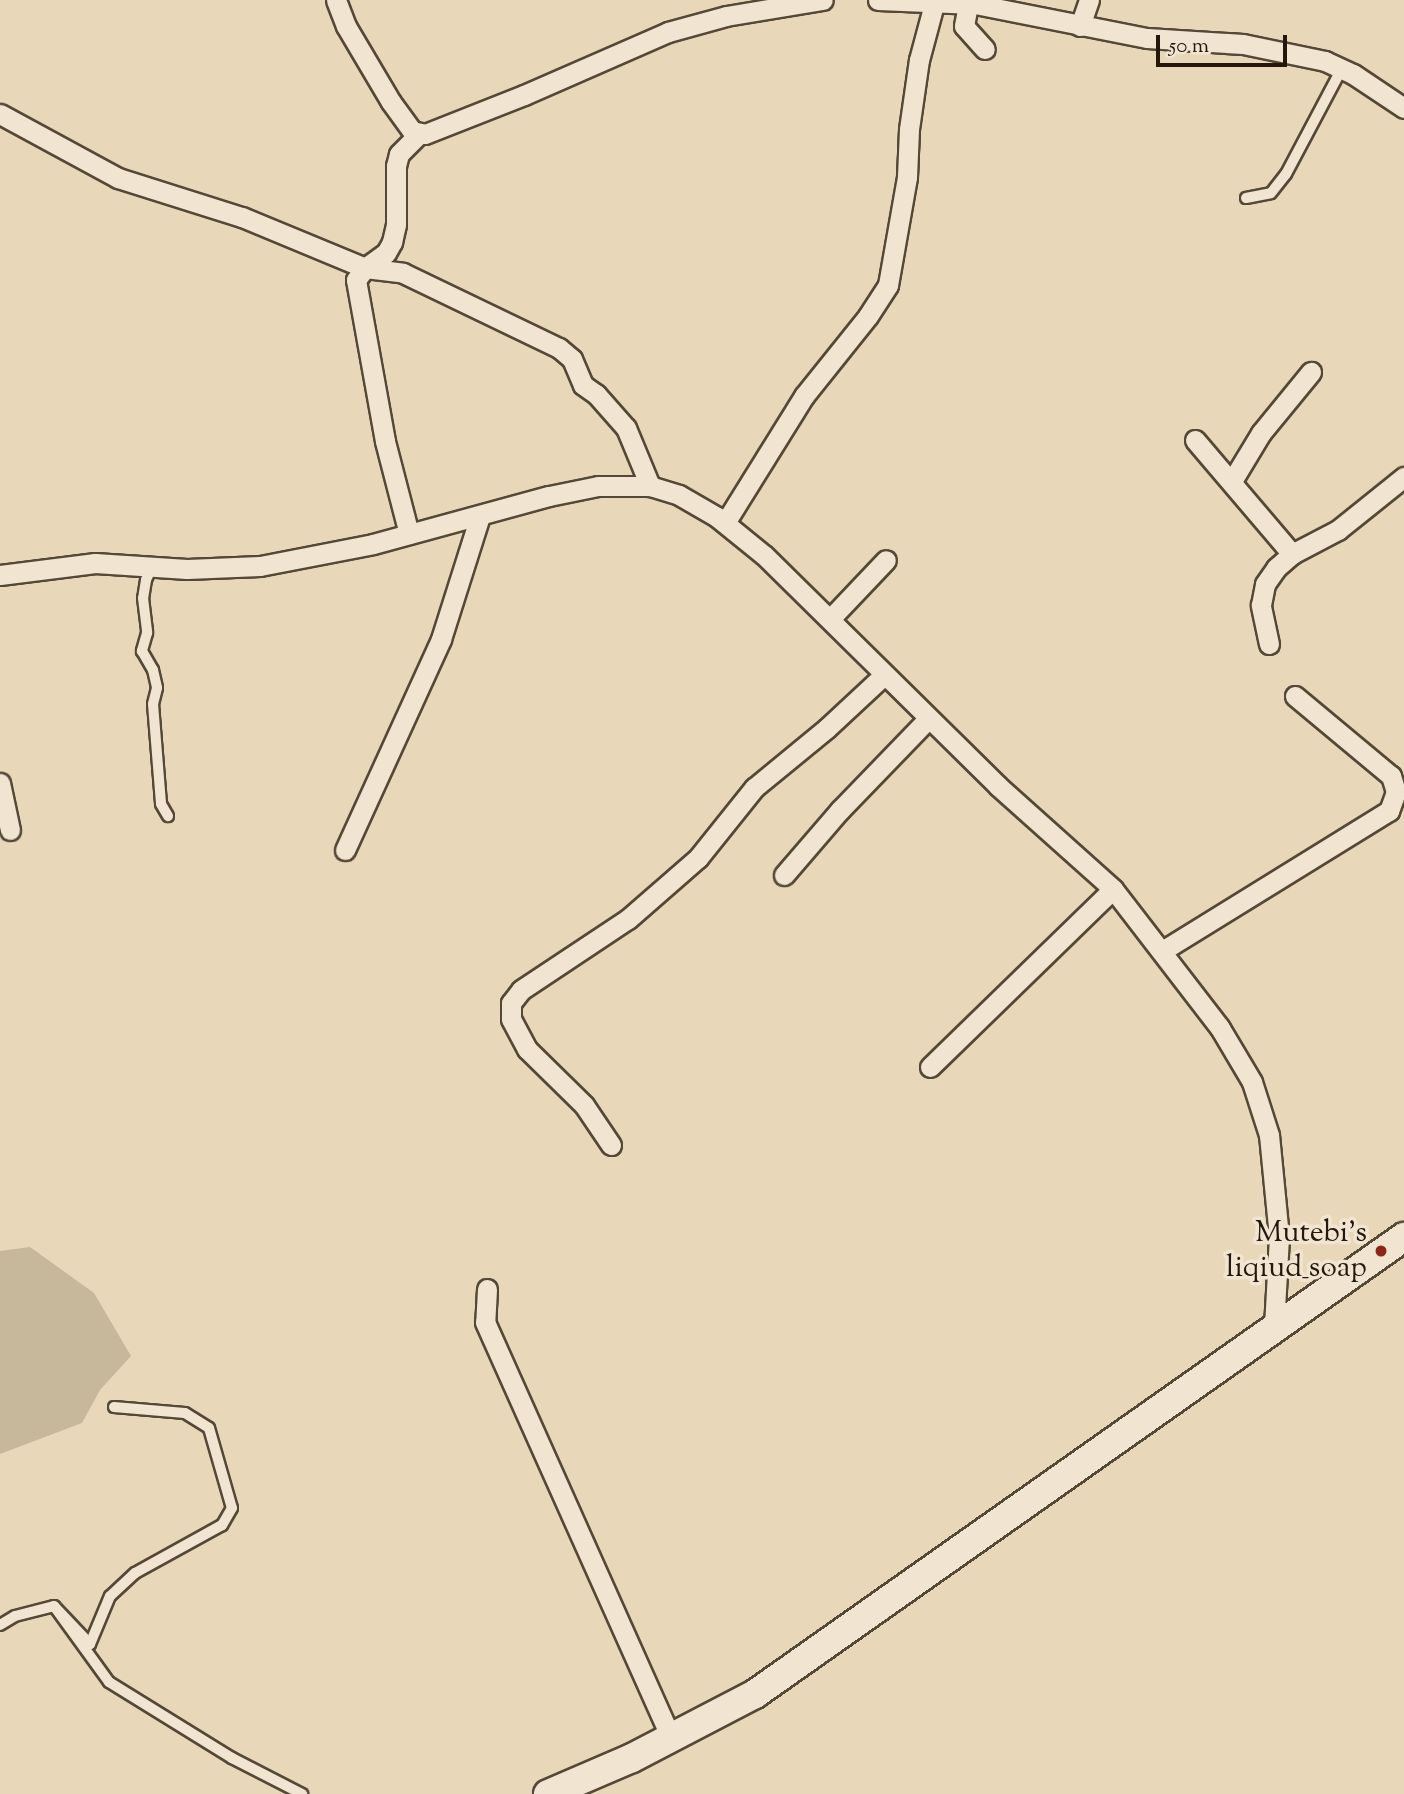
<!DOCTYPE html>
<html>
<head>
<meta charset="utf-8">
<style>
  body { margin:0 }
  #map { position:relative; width:1404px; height:1794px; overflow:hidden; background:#e9d7b9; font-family:"Sorts Mill Goudy",serif }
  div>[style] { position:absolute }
  .green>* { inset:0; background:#c7b79b }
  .roads { filter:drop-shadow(2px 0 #544836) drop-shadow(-2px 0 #544836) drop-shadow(0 2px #544836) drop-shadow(0 -2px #544836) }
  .lane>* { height:10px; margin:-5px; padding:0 5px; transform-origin:5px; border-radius:5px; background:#f1e5d2 }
  .street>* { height:19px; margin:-9.5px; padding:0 9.5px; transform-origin:9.5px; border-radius:9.5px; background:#f1e5d2 }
  .secondary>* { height:28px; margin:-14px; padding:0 14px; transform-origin:14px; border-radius:14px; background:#f1e5d2 }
  .dots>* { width:19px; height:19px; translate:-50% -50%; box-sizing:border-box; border:4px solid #f1e5d2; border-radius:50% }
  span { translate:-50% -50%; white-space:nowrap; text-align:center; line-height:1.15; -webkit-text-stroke:7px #f1e5d2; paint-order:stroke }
  .poi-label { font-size:30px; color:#23180b }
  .right { translate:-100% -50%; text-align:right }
  .scale { position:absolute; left:1156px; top:35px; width:131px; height:32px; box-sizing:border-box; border:4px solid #23180b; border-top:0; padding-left:9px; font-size:21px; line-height:24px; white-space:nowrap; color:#23180b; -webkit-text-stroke:5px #f1e5d2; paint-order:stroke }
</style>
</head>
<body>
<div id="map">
  <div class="green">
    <div style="clip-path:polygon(30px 1247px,94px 1293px,131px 1356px,100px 1390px,82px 1423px,0 1454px,0 1251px)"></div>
  </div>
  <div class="roads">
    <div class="lane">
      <div style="left:1246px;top:198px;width:25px;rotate:-11deg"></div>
      <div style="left:1271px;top:193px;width:24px;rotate:-52deg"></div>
      <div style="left:1286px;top:174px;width:115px;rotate:-62.1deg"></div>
      <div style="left:152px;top:567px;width:14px;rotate:115deg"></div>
      <div style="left:146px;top:580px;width:18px;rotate:99deg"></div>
      <div style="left:143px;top:598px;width:35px;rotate:83deg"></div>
      <div style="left:147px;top:633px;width:19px;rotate:106deg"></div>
      <div style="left:142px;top:651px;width:22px;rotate:60deg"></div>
      <div style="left:153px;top:670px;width:18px;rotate:77deg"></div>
      <div style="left:157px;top:688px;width:16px;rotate:104deg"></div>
      <div style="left:153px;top:704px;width:100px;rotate:85.4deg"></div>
      <div style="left:161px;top:804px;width:14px;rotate:60deg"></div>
      <div style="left:114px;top:1407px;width:71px;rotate:4.8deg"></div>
      <div style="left:185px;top:1413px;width:28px;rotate:32deg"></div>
      <div style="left:209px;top:1428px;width:83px;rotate:74deg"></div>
      <div style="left:232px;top:1508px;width:20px;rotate:120deg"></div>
      <div style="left:222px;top:1525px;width:99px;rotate:151.1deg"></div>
      <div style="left:135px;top:1573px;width:34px;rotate:137deg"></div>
      <div style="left:110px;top:1596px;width:52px;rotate:112.6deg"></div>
      <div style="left:90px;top:1644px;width:52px;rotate:-133.5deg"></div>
      <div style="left:54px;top:1606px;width:94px;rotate:54.1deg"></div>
      <div style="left:109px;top:1682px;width:145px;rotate:31.7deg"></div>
      <div style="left:232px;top:1758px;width:79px;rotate:27.2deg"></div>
      <div style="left:0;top:1625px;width:17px;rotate:-31deg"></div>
      <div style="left:15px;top:1616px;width:40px;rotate:-14.4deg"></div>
    </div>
    <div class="street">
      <div style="left:336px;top:0;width:28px;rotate:69deg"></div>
      <div style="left:346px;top:26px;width:88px;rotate:59.4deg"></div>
      <div style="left:391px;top:102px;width:36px;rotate:54deg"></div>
      <div style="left:412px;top:131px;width:13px;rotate:13deg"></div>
      <div style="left:425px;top:134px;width:106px;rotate:-21.5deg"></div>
      <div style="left:524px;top:95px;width:157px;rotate:-23.6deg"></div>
      <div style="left:668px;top:32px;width:60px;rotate:-15.4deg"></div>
      <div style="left:726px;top:16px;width:98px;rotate:-9.4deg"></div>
      <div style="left:878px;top:0;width:97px;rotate:2.4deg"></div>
      <div style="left:975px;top:4px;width:175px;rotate:11.2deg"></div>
      <div style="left:1147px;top:38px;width:96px;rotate:3.6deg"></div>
      <div style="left:1243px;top:44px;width:84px;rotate:11.7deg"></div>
      <div style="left:1325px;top:61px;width:31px;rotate:25deg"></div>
      <div style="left:1353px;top:74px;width:61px;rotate:33.7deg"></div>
      <div style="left:968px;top:5px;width:21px;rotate:101deg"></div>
      <div style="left:964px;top:26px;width:31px;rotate:48deg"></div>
      <div style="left:1080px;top:26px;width:28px;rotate:-71deg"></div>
      <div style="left:0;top:114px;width:134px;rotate:28.5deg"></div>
      <div style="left:118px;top:178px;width:130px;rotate:17.5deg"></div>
      <div style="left:242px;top:217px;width:133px;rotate:22.5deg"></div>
      <div style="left:365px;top:268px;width:38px;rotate:7deg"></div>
      <div style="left:403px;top:273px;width:173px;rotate:25.7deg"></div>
      <div style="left:559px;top:348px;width:17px;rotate:40deg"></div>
      <div style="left:572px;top:359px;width:28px;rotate:67deg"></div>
      <div style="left:583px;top:385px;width:16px;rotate:35deg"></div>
      <div style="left:596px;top:394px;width:45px;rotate:48.6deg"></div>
      <div style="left:626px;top:428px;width:63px;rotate:67.5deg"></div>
      <div style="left:1195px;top:440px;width:150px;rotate:49.6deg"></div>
      <div style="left:1232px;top:481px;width:56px;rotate:-58.9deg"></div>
      <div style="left:1261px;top:433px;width:79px;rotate:-50.7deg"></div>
      <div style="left:725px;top:523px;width:150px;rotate:-58.1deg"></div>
      <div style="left:804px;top:396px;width:102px;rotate:-51.3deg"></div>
      <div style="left:868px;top:316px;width:37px;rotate:-57deg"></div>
      <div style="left:888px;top:285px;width:110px;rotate:-80deg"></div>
      <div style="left:907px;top:177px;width:48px;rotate:-87.6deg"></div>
      <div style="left:909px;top:129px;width:70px;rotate:-81.8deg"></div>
      <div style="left:919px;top:60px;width:58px;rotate:-75deg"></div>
      <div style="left:409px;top:534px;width:96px;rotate:-104.5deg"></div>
      <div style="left:385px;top:441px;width:164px;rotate:-100.2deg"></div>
      <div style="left:356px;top:280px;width:15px;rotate:-53deg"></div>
      <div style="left:365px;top:268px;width:26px;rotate:-36deg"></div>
      <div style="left:386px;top:253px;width:13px;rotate:-61deg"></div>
      <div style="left:392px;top:242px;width:18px;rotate:-77deg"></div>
      <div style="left:396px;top:224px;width:58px;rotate:-90deg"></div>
      <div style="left:396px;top:166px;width:12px;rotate:-76deg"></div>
      <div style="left:399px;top:154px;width:30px;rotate:-45deg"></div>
      <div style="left:0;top:575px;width:96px;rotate:-7.2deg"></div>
      <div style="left:95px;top:563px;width:92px;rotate:3.7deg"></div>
      <div style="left:187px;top:569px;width:73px;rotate:-2.4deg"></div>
      <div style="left:260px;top:566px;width:115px;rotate:-11deg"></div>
      <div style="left:373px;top:544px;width:182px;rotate:-15.3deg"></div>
      <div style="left:549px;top:496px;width:50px;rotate:-11.5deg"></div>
      <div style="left:598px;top:486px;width:52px"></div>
      <div style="left:650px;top:486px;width:30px;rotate:17deg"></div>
      <div style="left:679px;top:495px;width:44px;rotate:30.1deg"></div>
      <div style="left:717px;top:517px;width:60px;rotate:39deg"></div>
      <div style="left:764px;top:555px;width:329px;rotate:44.6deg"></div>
      <div style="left:998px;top:786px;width:154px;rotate:41.8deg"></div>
      <div style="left:1113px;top:889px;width:175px;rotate:52.4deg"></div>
      <div style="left:1220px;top:1028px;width:63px;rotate:59.3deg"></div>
      <div style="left:1252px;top:1082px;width:56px;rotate:72.2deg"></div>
      <div style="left:1269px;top:1135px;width:102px;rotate:84.4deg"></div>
      <div style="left:1279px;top:1237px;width:90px;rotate:93.2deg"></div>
      <div style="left:830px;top:619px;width:81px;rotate:-46.5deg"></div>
      <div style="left:1269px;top:644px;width:40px;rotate:-102deg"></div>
      <div style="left:1261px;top:605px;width:21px;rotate:-79deg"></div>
      <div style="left:1265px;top:584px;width:19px;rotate:-55deg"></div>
      <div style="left:1276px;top:568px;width:21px;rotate:-41deg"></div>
      <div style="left:1292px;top:554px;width:52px;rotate:-27.6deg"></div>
      <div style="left:1338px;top:530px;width:85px;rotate:-38.8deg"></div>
      <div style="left:0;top:783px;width:48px;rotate:78deg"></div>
      <div style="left:345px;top:850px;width:232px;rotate:-65.5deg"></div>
      <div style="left:441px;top:639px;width:129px;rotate:-72.4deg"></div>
      <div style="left:784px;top:875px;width:86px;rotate:-49.3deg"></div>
      <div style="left:840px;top:810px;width:127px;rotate:-46deg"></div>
      <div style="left:1162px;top:951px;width:267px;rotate:-31.7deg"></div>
      <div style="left:1389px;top:811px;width:20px;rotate:-70deg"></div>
      <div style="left:1396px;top:792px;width:17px;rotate:-107deg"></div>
      <div style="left:1391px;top:776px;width:125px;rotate:-140.2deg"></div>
      <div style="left:930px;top:1067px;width:255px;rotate:-44.2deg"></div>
      <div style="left:611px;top:1145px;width:48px;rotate:-124deg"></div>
      <div style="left:584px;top:1105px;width:80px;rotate:-135.5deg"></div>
      <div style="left:527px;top:1049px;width:34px;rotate:-118deg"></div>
      <div style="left:511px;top:1019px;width:16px;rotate:-90deg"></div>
      <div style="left:511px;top:1003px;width:16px;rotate:-52deg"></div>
      <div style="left:521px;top:990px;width:128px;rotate:-33.6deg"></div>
      <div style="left:628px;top:919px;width:93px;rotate:-41.1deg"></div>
      <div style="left:698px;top:858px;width:90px;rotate:-51.3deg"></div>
      <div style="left:754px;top:788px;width:94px;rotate:-39.4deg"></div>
      <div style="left:827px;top:728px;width:76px;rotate:-42.9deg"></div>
      <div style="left:487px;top:1289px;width:33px;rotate:93deg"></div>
      <div style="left:485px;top:1322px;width:455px;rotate:65.9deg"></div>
    </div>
    <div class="secondary">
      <div style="left:548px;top:1794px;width:91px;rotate:-23.2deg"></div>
      <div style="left:632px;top:1758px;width:139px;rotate:-27.5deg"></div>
      <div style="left:755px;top:1694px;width:794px;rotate:-35.15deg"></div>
    </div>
  </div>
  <div class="dots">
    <div style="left:1381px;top:1251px;background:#8f2418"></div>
  </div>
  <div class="poi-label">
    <span class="right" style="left:1367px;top:1251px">Mutebi's<br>liqiud_soap</span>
  </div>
  <div class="scale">50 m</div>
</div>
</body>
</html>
